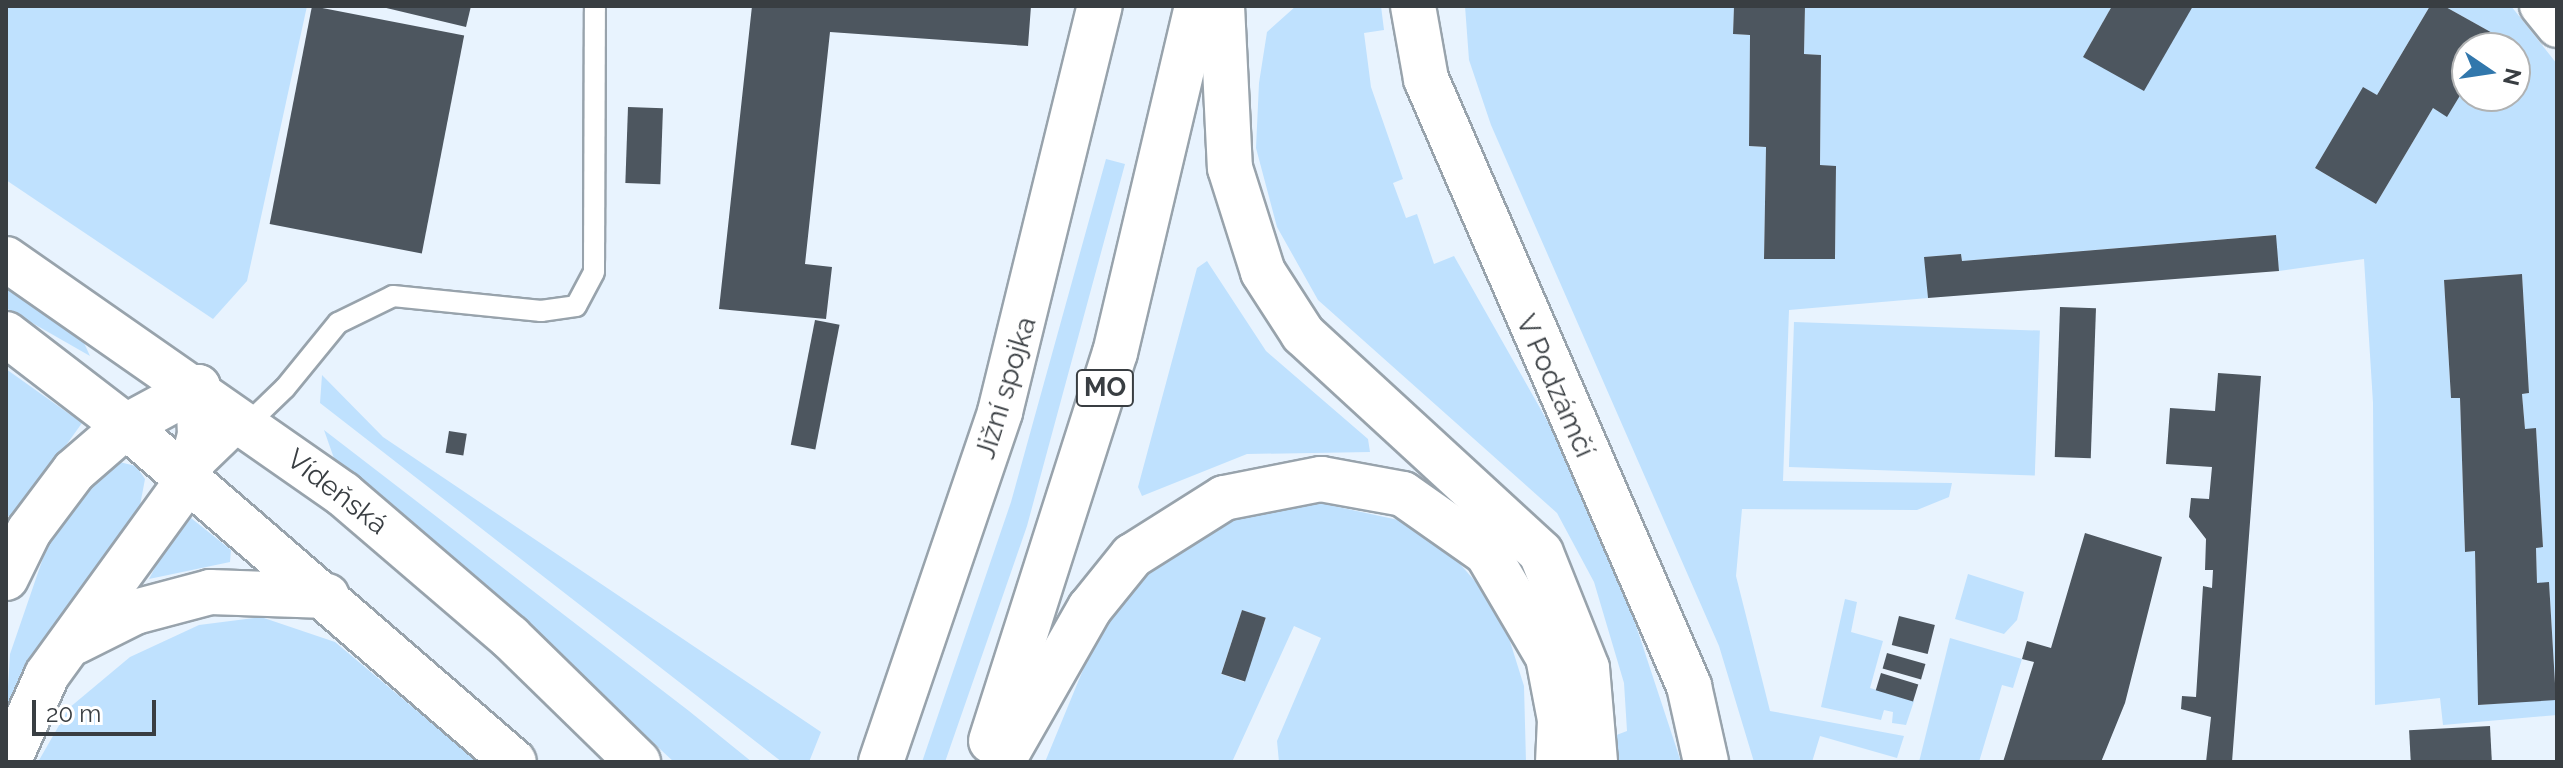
<!DOCTYPE html>
<html>
<head>
<meta charset="utf-8">
<style>
  body { margin:0 }
  #map { position:relative; width:2563px; height:768px; overflow:hidden; background:#e8f3fe; font-family:Raleway,sans-serif }
  div>[style] { position:absolute }
  .green>* { inset:0; background:#bfe1fe; transform-origin:0 0 }
  .building>* { inset:0; background:#4d565f; transform-origin:0 0 }
  .roads { filter:drop-shadow(2px 0 #98a3ac) drop-shadow(-2px 0 #98a3ac) drop-shadow(0 2px #98a3ac) drop-shadow(0 -2px #98a3ac) }
  .lane>* { height:20px; margin:-10px; padding:0 10px; transform-origin:10px; border-radius:10px; background:#fff }
  .street>* { height:38px; margin:-19px; padding:0 19px; transform-origin:19px; border-radius:19px; background:#fff }
  .secondary>* { height:44px; margin:-22px; padding:0 22px; transform-origin:22px; border-radius:22px; background:#fff }
  .highway>* { height:44px; margin:-22px; padding:0 22px; transform-origin:22px; border-radius:22px; background:#fff }
  span { translate:-50% -50%; white-space:nowrap; text-align:center; line-height:1.15; -webkit-text-stroke:8px #fff; paint-order:stroke }
  .shield-label span { padding:2px 6px; background:#fff; border:2px solid; border-radius:6px; -webkit-text-stroke-width:0 }
  .shield-label { font-size:26px; color:#393e42; font-weight:700 }
  .street-label { font-size:28px; color:#393e42 }
  .frame { position:absolute; inset:0; border:8px solid #393e42; pointer-events:none }
  .north { position:absolute; left:2451px; top:32px; width:80px; height:80px; box-sizing:border-box; background:#fff; border:2px solid #b0b2b3; border-radius:50%; rotate:103deg; font-size:22px; font-weight:700; line-height:32px; text-align:center; color:#393e42 }
  .north::after { content:''; display:block; margin:auto; width:28px; height:36px; background:#3177ac; clip-path:polygon(50% 0,100% 100%,50% 72%,0 100%) }
  .scale { position:absolute; left:32px; top:700px; width:124px; height:36px; box-sizing:border-box; border:4px solid #393e42; border-top:0; padding-left:10px; font-size:24px; line-height:28px; white-space:nowrap; color:#393e42; -webkit-text-stroke:6px #fff; paint-order:stroke }
</style>
</head>
<body>
<div id="map">
  <div class="green">
    <div style="clip-path:polygon(6px 6px,307px 6px,247px 281px,213px 319px,6px 180px)"></div>
    <div style="clip-path:polygon(1296px 6px,1381px 6px,1384px 30px,1364px 33px,1371px 87px,1403px 179px,1393px 183px,1406px 218px,1417px 214px,1434px 264px,1454px 256px,1562px 447px,1615px 562px,1681px 762px,1606px 762px,1606px 739px,1627px 731px,1624px 683px,1594px 582px,1557px 513px,1318px 300px,1277px 227px,1256px 148px,1259px 83px,1267px 32px)"></div>
    <div style="clip-path:polygon(evenodd,1465px 6px,1734px 6px,1733px 34px,1750px 35px,1749px 146px,1766px 147px,1764px 258px,1835px 259px,1836px 167px,1820px 165px,1821px 55px,1804px 54px,1805px 6px,2112px 6px,2083px 57px,2193px 6px,2430px 6px,2377px 95px,2363px 88px,2315px 168px,2376px 204px,2433px 108px,2447px 116px,2467px 84px,2467px 96px,2515px 96px,2515px 48px,2488px 48px,2496px 35px,2444px 6px,2511px 6px,2557px 64px,2557px 715px,2443px 725px,2440px 698px,2375px 705px,2373px 403px,2364px 259px,2279px 271px,2275px 235px,1962px 261px,1961px 254px,1925px 257px,1928px 298px,1789px 310px,1783px 481px,1952px 483px,1949px 497px,1917px 510px,1742px 509px,1736px 576px,1770px 711px,1904px 736px,1897px 758px,1820px 736px,1812px 762px,1754px 762px,1719px 646px,1491px 125px,1469px 60px,1465px 6px,2522px 274px,2529px 393px,2522px 394px,2525px 429px,2536px 429px,2543px 546px,2536px 548px,2537px 583px,2549px 583px,2556px 699px,2479px 705px,2475px 551px,2465px 552px,2460px 398px,2451px 398px,2444px 280px,2522px 274px)"></div>
    <div style="clip-path:polygon(1106px 159px,1125px 164px,1027px 526px,945px 762px,922px 762px,1011px 502px)"></div>
    <div style="clip-path:polygon(1207px 261px,1266px 351px,1368px 439px,1370px 452px,1247px 454px,1142px 496px,1138px 487px,1197px 268px)"></div>
    <div style="clip-path:polygon(6px 286px,80px 334px,90px 356px,6px 308px)"></div>
    <div style="left:1794px;top:322px;width:246px;height:145px;rotate:2deg"></div>
    <div style="clip-path:polygon(6px 369px,82px 423px,13px 519px,7px 515px)"></div>
    <div style="clip-path:polygon(322px 375px,383px 437px,821px 732px,809px 762px,782px 762px,320px 403px)"></div>
    <div style="clip-path:polygon(324px 430px,689px 711px,752px 762px,674px 762px,461px 565px,336px 464px)"></div>
    <div style="clip-path:polygon(111px 460px,136px 466px,145px 479px,138px 516px,6px 721px,10px 654px,43px 558px,59px 522px)"></div>
    <div style="clip-path:polygon(evenodd,1315px 502px,1403px 521px,1446px 548px,1481px 588px,1508px 635px,1524px 686px,1526px 762px,1279px 762px,1277px 741px,1321px 638px,1294px 626px,1232px 762px,1045px 762px,1099px 631px,1151px 564px,1232px 518px,1315px 502px,1242px 610px,1266px 618px,1244px 682px,1221px 674px,1242px 610px)"></div>
    <div style="clip-path:polygon(191px 518px,231px 550px,230px 562px,149px 579px,180px 520px)"></div>
    <div style="clip-path:polygon(1968px 574px,2024px 592px,2017px 620px,2004px 634px,1955px 619px)"></div>
    <div style="clip-path:polygon(1845px 599px,1857px 602px,1851px 632px,1883px 641px,1870px 688px,1914px 701px,1906px 725px,1892px 723px,1893px 712px,1884px 710px,1881px 720px,1821px 707px)"></div>
    <div style="clip-path:polygon(261px 617px,335px 642px,478px 762px,38px 762px,69px 708px,130px 657px,199px 625px)"></div>
    <div style="clip-path:polygon(1950px 638px,2022px 659px,2013px 688px,2002px 685px,1979px 762px,1919px 762px)"></div>
  </div>
  <div class="building">
    <div style="left:312px;top:6px;width:155px;height:222px;rotate:11deg"></div>
    <div style="clip-path:polygon(378px 6px,471px 6px,466px 27px)"></div>
    <div style="clip-path:polygon(752px 6px,1031px 6px,1028px 46px,830px 32px,805px 264px,832px 267px,826px 319px,719px 309px)"></div>
    <div style="clip-path:polygon(1734px 6px,1805px 6px,1804px 54px,1821px 55px,1820px 165px,1836px 166px,1835px 259px,1764px 259px,1766px 147px,1749px 146px,1750px 35px,1733px 34px)"></div>
    <div style="clip-path:polygon(2112px 6px,2193px 6px,2144px 91px,2083px 57px)"></div>
    <div style="clip-path:polygon(2430px 6px,2444px 6px,2496px 35px,2488px 48px,2467px 48px,2467px 84px,2447px 117px,2433px 108px,2376px 204px,2315px 168px,2363px 87px,2377px 95px)"></div>
    <div style="left:628px;top:107px;width:35px;height:76px;rotate:2deg"></div>
    <div style="clip-path:polygon(2276px 235px,2279px 271px,1928px 298px,1924px 257px,1961px 254px,1962px 261px)"></div>
    <div style="clip-path:polygon(2522px 274px,2529px 393px,2522px 394px,2525px 429px,2536px 428px,2543px 547px,2536px 548px,2537px 583px,2549px 582px,2556px 700px,2478px 705px,2475px 551px,2465px 552px,2460px 398px,2451px 398px,2444px 280px)"></div>
    <div style="left:2060px;top:307px;width:36px;height:150px;rotate:2deg"></div>
    <div style="left:815px;top:320px;width:25px;height:127px;rotate:11deg"></div>
    <div style="clip-path:polygon(2218px 373px,2261px 376px,2232px 762px,2206px 762px,2211px 717px,2181px 709px,2182px 696px,2196px 697px,2203px 586px,2212px 588px,2213px 570px,2205px 570px,2206px 539px,2189px 517px,2191px 498px,2209px 499px,2212px 467px,2166px 464px,2170px 408px,2215px 411px)"></div>
    <div style="left:449px;top:431px;width:18px;height:22px;rotate:9deg"></div>
    <div style="clip-path:polygon(2085px 533px,2162px 557px,2125px 703px,2101px 762px,2003px 762px,2034px 662px,2022px 659px,2027px 641px,2051px 648px)"></div>
    <div style="left:1242px;top:610px;width:25px;height:67px;rotate:18deg"></div>
    <div style="left:1899px;top:616px;width:37px;height:30px;rotate:14deg"></div>
    <div style="left:1887px;top:653px;width:40px;height:16px;rotate:16deg"></div>
    <div style="left:1881px;top:673px;width:39px;height:18px;rotate:17deg"></div>
    <div style="left:2490px;top:726px;width:36px;height:81px;rotate:87deg"></div>
  </div>
  <div class="roads">
    <div class="lane">
      <div style="left:200px;top:470px;width:118px;rotate:-44deg"></div>
      <div style="left:285px;top:388px;width:84px;rotate:-50.8deg"></div>
      <div style="left:338px;top:323px;width:61px;rotate:-26.1deg"></div>
      <div style="left:393px;top:296px;width:149px;rotate:5.8deg"></div>
      <div style="left:541px;top:311px;width:35px;rotate:-8deg"></div>
      <div style="left:576px;top:306px;width:38px;rotate:-62deg"></div>
      <div style="left:594px;top:272px;width:266px;rotate:-89.8deg"></div>
    </div>
    <div class="street">
      <div style="left:2539px;top:6px;width:28px;rotate:51deg"></div>
    </div>
    <div class="secondary">
      <div style="left:1413px;top:6px;width:74px;rotate:79.9deg"></div>
      <div style="left:1426px;top:79px;width:662px;rotate:66.57deg"></div>
      <div style="left:1689px;top:686px;width:78px;rotate:77.4deg"></div>
      <div style="left:6px;top:259px;width:411px;rotate:34.9deg"></div>
      <div style="left:343px;top:494px;width:220px;rotate:40.6deg"></div>
      <div style="left:510px;top:637px;width:179px;rotate:44.3deg"></div>
      <div style="left:6px;top:334px;width:151px;rotate:37.5deg"></div>
      <div style="left:126px;top:426px;width:513px;rotate:40.89deg"></div>
    </div>
    <div class="highway">
      <div style="left:1222px;top:6px;width:162px;rotate:87.2deg"></div>
      <div style="left:1230px;top:168px;width:109px;rotate:72.4deg"></div>
      <div style="left:1263px;top:272px;width:74px;rotate:57.2deg"></div>
      <div style="left:1303px;top:334px;width:323px;rotate:42.6deg"></div>
      <div style="left:1541px;top:553px;width:124px;rotate:68.2deg"></div>
      <div style="left:1587px;top:668px;width:94px;rotate:85.1deg"></div>
      <div style="left:6px;top:578px;width:52px;rotate:-63.9deg"></div>
      <div style="left:29px;top:531px;width:75px;rotate:-53.1deg"></div>
      <div style="left:74px;top:471px;width:69px;rotate:-40.9deg"></div>
      <div style="left:126px;top:426px;width:82px;rotate:-28.4deg"></div>
      <div style="left:198px;top:387px;width:48px;rotate:87.6deg"></div>
      <div style="left:200px;top:435px;width:47px;rotate:104.9deg"></div>
      <div style="left:188px;top:480px;width:241px;rotate:125.9deg"></div>
      <div style="left:47px;top:675px;width:95px;rotate:114.1deg"></div>
      <div style="left:75px;top:642px;width:67px;rotate:-26.6deg"></div>
      <div style="left:135px;top:612px;width:78px;rotate:-14.9deg"></div>
      <div style="left:210px;top:592px;width:117px;rotate:2deg"></div>
      <div style="left:991px;top:741px;width:407px;rotate:-72.3deg"></div>
      <div style="left:1115px;top:353px;width:357px;rotate:-76.7deg"></div>
      <div style="left:881px;top:762px;width:370px;rotate:-71.2deg"></div>
      <div style="left:1000px;top:412px;width:418px;rotate:-76.2deg"></div>
      <div style="left:1002px;top:762px;width:177px;rotate:-60.3deg"></div>
      <div style="left:1090px;top:608px;width:67px;rotate:-51.1deg"></div>
      <div style="left:1132px;top:556px;width:109px;rotate:-32.2deg"></div>
      <div style="left:1224px;top:498px;width:99px;rotate:-11.1deg"></div>
      <div style="left:1321px;top:479px;width:83px;rotate:10.4deg"></div>
      <div style="left:1403px;top:494px;width:103px;rotate:35.1deg"></div>
      <div style="left:1487px;top:553px;width:121px;rotate:59.6deg"></div>
      <div style="left:1548px;top:657px;width:64px;rotate:79.2deg"></div>
      <div style="left:1560px;top:720px;width:42px;rotate:92.7deg"></div>
    </div>
  </div>
  <div class="shield-label">
    <span style="left:1105px;top:388px">MO</span>
  </div>
  <div class="street-label">
    <span style="left:1555px;top:386px;rotate:66deg">V Podzámčí</span>
    <span style="left:1006px;top:388px;rotate:-73deg">Jižní spojka</span>
    <span style="left:337px;top:492px;rotate:38deg">Vídeňská</span>
  </div>
  <div class="frame"></div>
  <div class="north">N</div>
  <div class="scale">20 m</div>
</div>
</body>
</html>
